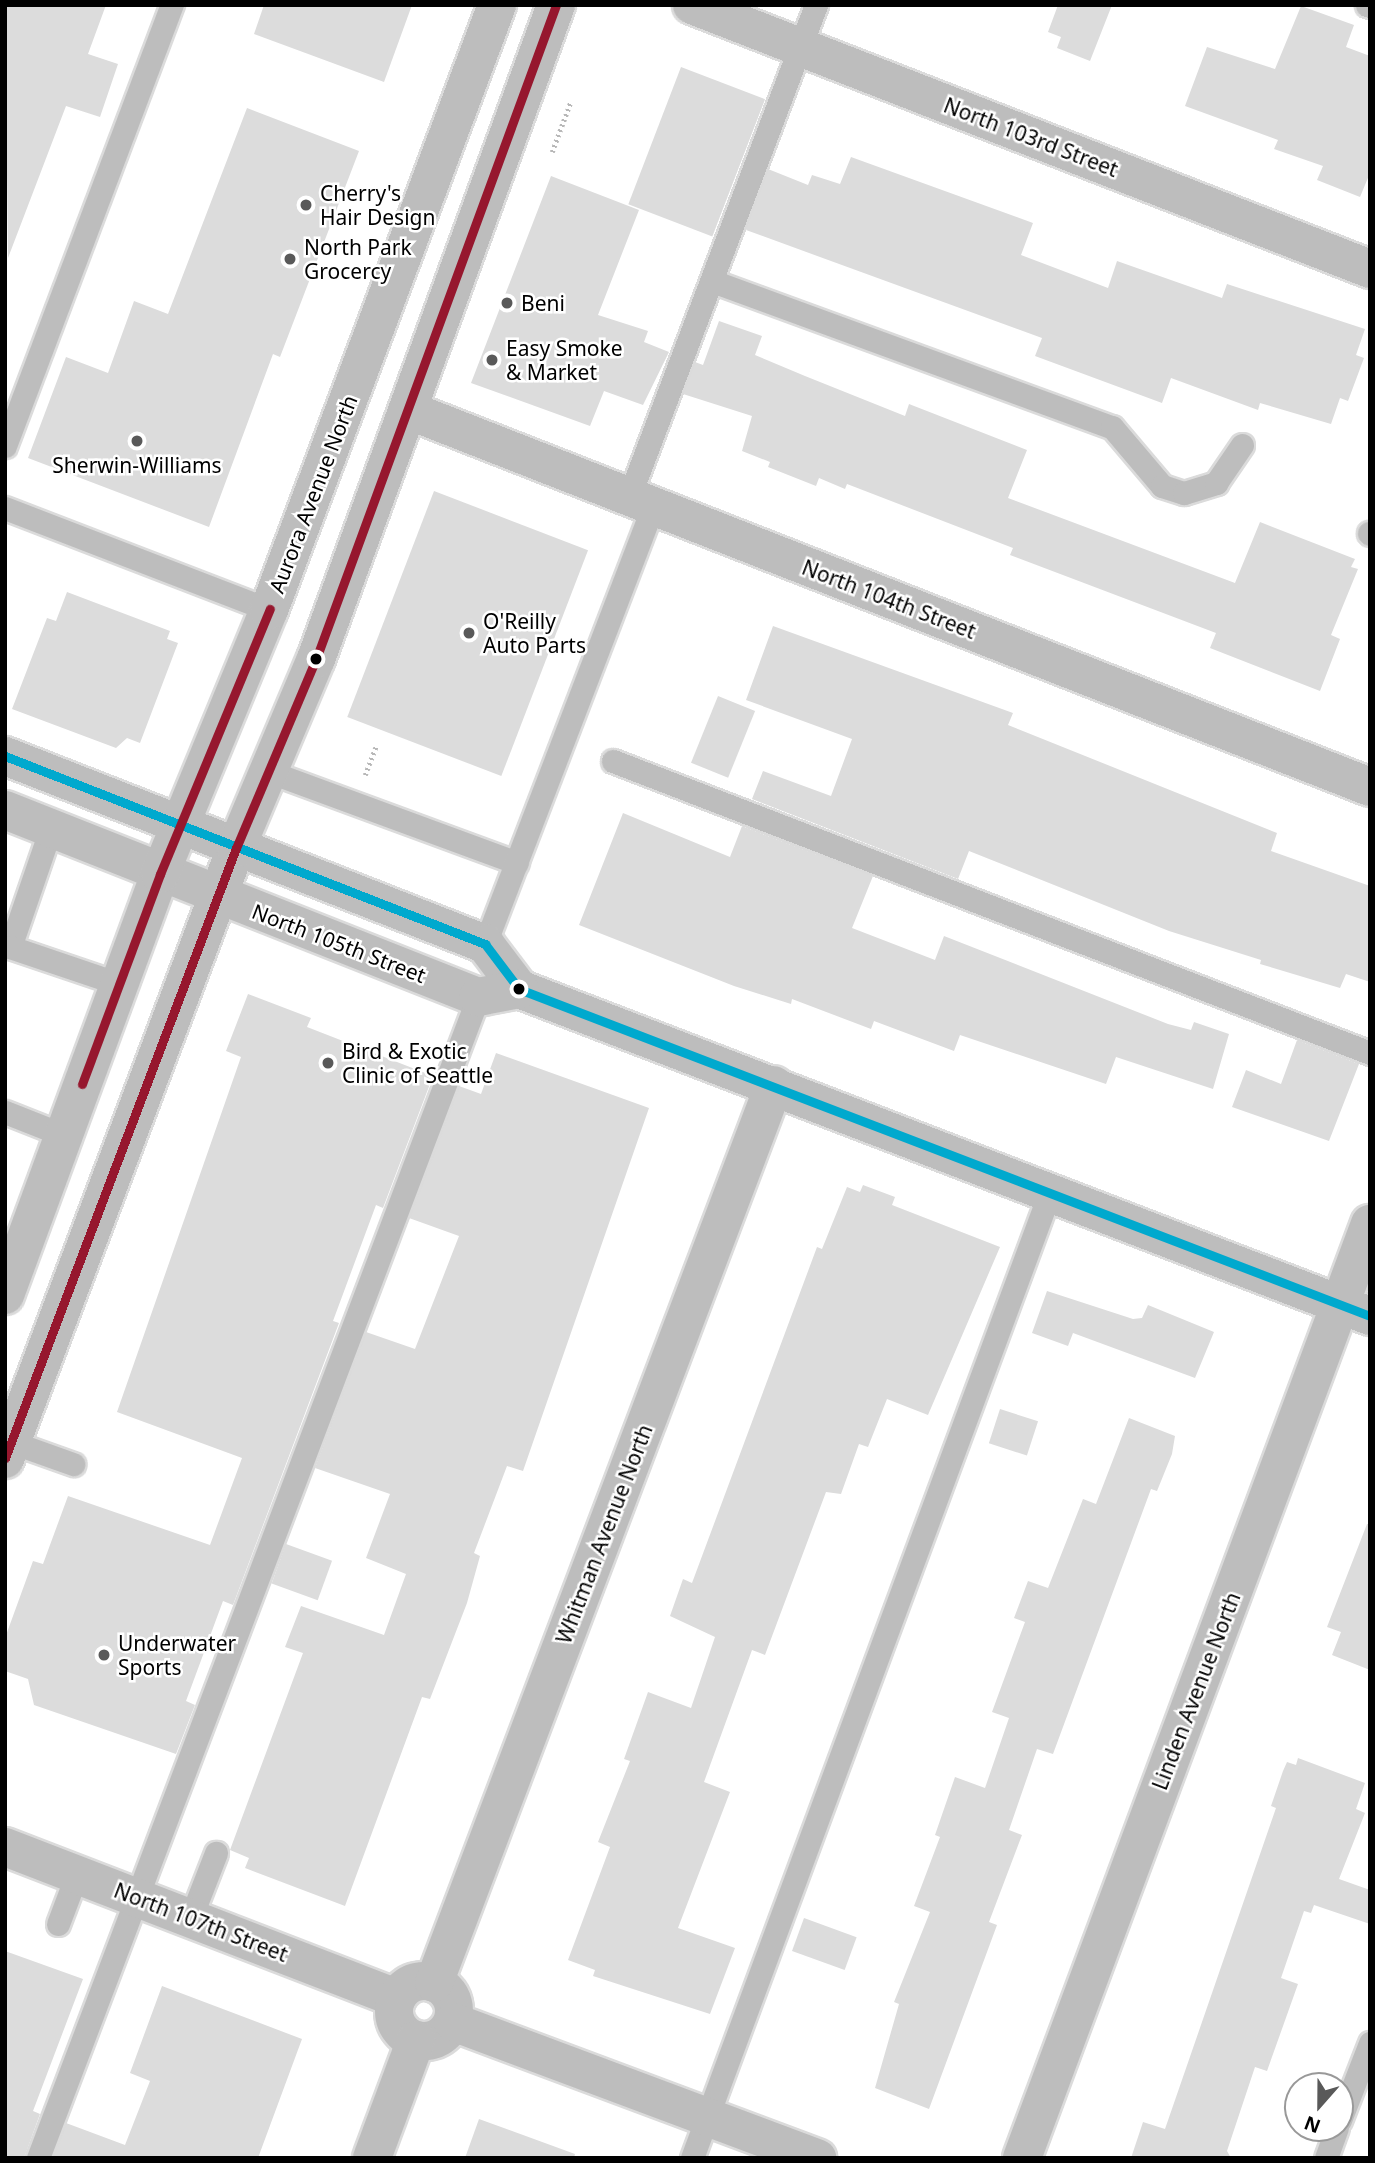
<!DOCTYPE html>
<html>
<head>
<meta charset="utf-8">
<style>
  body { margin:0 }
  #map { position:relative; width:1375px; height:2163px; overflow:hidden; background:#fff; font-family:"Noto Sans",sans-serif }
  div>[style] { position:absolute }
  .building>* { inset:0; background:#dcdcdc; transform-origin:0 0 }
  .path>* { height:4.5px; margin-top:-2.25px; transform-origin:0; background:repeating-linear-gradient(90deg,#b8b8b8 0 2px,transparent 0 5.5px) }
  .roads { filter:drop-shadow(2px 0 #dbdbdb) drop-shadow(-2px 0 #dbdbdb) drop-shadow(0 2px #dbdbdb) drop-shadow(0 -2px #dbdbdb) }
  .lane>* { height:23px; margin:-11.5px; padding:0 11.5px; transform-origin:11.5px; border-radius:11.5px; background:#bdbdbd }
  .street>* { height:38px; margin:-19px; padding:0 19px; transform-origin:19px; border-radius:19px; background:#bdbdbd }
  .street>.ring { margin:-19px; padding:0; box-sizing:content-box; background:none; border:38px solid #bdbdbd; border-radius:50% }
  .primary>* { height:38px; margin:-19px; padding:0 19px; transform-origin:19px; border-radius:19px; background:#bdbdbd }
  .highway>* { height:38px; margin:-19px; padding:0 19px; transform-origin:19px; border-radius:19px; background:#bdbdbd }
  .bus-1>* { height:9px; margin:-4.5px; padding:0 4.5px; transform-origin:4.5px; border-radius:4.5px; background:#00a9ce }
  .bus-2>* { height:9px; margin:-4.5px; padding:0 4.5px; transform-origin:4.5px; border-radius:4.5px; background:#96172e }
  .dots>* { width:19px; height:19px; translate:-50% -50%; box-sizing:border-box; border:4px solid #fff; border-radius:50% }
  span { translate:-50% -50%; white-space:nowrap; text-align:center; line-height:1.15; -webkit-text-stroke:5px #fff; paint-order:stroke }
  .street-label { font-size:21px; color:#000 }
  .poi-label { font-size:21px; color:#000 }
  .left { translate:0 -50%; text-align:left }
  .frame { position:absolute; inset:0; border:7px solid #000; pointer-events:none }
  .north { position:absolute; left:1284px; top:2072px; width:70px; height:70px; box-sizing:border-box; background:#fff; border:2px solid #999; border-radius:50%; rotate:201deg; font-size:19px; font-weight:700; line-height:28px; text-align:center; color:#000 }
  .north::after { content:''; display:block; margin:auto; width:24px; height:32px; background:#595959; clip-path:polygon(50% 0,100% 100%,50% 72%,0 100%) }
</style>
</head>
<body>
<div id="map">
  <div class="building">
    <div style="clip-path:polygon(5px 5px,106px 5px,88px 54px,118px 64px,100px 117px,66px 106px,8px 258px)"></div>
    <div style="clip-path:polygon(264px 5px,412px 5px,384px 82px,254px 34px)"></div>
    <div style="clip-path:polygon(1058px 5px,1112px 5px,1090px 61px,1057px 48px,1061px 37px,1048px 32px)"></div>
    <div style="clip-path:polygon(1301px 6px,1354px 25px,1346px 47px,1370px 56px,1370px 173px,1360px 197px,1317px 180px,1323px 166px,1274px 149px,1278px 140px,1185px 106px,1207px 47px,1275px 69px)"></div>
    <div style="left:681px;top:67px;width:90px;height:147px;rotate:21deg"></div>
    <div style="clip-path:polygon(247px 108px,359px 151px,280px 357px,273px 354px,209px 527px,28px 458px,66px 357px,108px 373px,134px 301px,168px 314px)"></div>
    <div style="clip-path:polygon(851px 157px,1033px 223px,1021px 255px,1108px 288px,1117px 261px,1222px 298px,1227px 284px,1365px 329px,1356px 355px,1364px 358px,1348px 401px,1340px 398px,1331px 424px,1260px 403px,1258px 410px,1171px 378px,1162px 403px,1035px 356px,1042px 338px,746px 230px,768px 169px,808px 185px,812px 175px,840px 184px)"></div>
    <div style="clip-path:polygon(551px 176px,639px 210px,598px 315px,648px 331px,644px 342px,669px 352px,643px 405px,604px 391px,590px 426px,471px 383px)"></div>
    <div style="clip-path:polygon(719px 321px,762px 336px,755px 355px,805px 376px,905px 416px,909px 404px,1027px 450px,1008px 498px,1235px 583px,1260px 522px,1355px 559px,1351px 567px,1358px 569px,1331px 635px,1340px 639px,1320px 691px,1210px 648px,1216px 633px,1010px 555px,1013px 548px,847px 484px,845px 489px,819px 478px,816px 486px,768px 467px,770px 462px,742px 451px,752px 416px,683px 394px,695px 362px,703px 365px)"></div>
    <div style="left:434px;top:491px;width:165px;height:242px;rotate:21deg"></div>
    <div style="clip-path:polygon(67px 592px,170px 631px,167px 639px,178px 643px,140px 743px,127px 738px,116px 748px,12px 709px,47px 618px,56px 621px)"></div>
    <div style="clip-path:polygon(773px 626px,1013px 713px,1008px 725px,1277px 833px,1271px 851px,1370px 886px,1370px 982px,1346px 974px,1340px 988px,1260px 964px,1261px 960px,1169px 931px,969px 851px,958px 879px,752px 799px,763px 771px,831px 796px,852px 739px,746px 700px)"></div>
    <div style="left:718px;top:696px;width:40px;height:72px;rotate:22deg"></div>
    <div style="clip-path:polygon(623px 813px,730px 857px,742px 826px,873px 876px,852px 928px,935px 960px,944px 936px,1168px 1024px,1191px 1030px,1194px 1022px,1229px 1034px,1213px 1089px,1116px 1057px,1106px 1084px,960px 1035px,954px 1051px,874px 1021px,871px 1029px,792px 999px,791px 1004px,734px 986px,579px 925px)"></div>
    <div style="clip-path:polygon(248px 994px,311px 1018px,307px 1027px,433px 1076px,383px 1208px,376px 1205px,333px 1321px,339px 1323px,233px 1605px,223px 1601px,186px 1701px,195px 1705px,176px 1754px,34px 1705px,28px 1679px,5px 1671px,5px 1638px,33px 1561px,43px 1564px,68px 1496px,210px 1545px,242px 1458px,117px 1412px,241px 1057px,226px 1051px)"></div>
    <div style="clip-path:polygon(1297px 1040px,1359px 1064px,1329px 1141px,1232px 1107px,1246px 1070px,1281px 1084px)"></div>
    <div style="clip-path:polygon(496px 1053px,649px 1108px,523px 1471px,507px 1466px,474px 1553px,480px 1556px,467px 1603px,430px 1699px,422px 1697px,345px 1906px,245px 1868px,249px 1858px,230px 1850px,303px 1653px,285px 1647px,301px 1606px,384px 1635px,406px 1574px,366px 1558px,390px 1494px,315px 1468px,366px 1332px,415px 1349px,459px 1236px,409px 1218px,459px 1086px,481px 1094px)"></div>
    <div style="clip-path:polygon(863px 1185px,895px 1197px,892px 1205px,1000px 1247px,928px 1415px,887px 1399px,868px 1447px,859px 1444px,841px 1494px,826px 1492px,765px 1655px,752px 1650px,704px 1782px,730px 1792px,678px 1928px,735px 1948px,710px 2014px,593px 1976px,595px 1970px,568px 1960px,610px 1847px,598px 1842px,630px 1761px,624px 1759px,648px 1692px,691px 1708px,715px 1637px,670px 1616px,683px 1579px,692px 1583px,817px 1247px,822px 1249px,847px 1187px,860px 1192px)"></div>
    <div style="clip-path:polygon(1047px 1291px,1133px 1319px,1142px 1318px,1148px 1305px,1214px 1332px,1195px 1378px,1073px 1333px,1068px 1346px,1032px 1333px)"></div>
    <div style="left:1000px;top:1409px;width:40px;height:36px;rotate:18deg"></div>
    <div style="clip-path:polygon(1129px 1418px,1175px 1436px,1172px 1454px,1157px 1491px,1151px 1489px,1053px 1754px,1037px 1749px,1009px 1830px,1022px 1835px,989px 1922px,997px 1925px,929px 2109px,875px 2088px,899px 2004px,894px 2002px,930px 1912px,914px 1906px,940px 1837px,935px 1835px,955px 1777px,985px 1788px,1009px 1718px,992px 1712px,1025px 1622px,1014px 1618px,1028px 1581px,1048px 1588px,1083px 1499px,1096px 1504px)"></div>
    <div style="clip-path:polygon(1367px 1524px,1370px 1524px,1370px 1670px,1332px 1655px,1341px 1632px,1327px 1627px)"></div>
    <div style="left:286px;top:1544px;width:49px;height:42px;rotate:20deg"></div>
    <div style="clip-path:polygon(1298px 1758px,1365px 1783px,1356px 1809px,1365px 1813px,1339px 1879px,1370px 1890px,1370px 1924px,1314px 1905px,1311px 1913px,1304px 1911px,1281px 1978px,1298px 1984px,1267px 2071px,1255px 2067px,1227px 2151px,1231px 2158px,1131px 2158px,1143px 2122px,1165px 2129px,1276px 1808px,1271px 1806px,1283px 1771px,1287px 1762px,1296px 1765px)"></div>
    <div style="left:804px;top:1918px;width:56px;height:35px;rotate:20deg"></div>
    <div style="clip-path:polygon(5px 1951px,83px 1979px,33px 2111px,40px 2114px,24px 2158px,5px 2158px)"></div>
    <div style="clip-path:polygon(162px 1986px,302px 2039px,258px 2158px,53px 2158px,66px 2123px,125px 2145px,150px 2081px,130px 2073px)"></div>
    <div style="clip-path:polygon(479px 2119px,575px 2154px,574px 2158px,465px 2158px)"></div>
  </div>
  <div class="path">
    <div style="left:552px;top:152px;width:54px;rotate:-69.6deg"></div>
    <div style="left:365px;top:775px;width:31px;rotate:-69deg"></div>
  </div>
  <div class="roads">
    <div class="lane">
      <div style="left:1367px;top:5px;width:3px;rotate:18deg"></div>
      <div style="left:712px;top:281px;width:426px;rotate:20.1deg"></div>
      <div style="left:1112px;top:427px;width:77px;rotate:49.7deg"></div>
      <div style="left:1162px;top:486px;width:23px;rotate:18deg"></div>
      <div style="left:1184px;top:493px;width:34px;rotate:-17deg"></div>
      <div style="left:1216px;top:483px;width:46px;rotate:-55.6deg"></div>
      <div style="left:5px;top:446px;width:472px;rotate:-69.3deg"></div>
      <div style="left:629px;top:497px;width:526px;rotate:-69.19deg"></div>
      <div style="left:5px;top:508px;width:283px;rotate:21.1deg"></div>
      <div style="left:1369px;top:533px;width:1px;rotate:45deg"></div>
      <div style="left:613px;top:761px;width:811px;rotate:21.09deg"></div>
      <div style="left:270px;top:772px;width:263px;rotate:20.2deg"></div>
      <div style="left:51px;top:828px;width:126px;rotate:109deg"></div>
      <div style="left:10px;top:947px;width:115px;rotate:18.7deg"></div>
      <div style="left:485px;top:944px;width:469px;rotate:-69deg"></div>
      <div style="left:5px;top:1112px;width:62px;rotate:21.6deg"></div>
      <div style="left:14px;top:1443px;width:63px;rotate:19.6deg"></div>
      <div style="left:191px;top:1917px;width:69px;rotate:-68.7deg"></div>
      <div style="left:58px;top:1924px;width:53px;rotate:-69.2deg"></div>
      <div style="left:1340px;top:2120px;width:83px;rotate:-68.7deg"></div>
      <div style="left:38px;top:2158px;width:1242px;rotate:-69.24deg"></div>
      <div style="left:692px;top:2158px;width:1030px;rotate:-69.67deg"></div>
      <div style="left:1326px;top:2158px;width:32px;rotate:-70deg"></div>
    </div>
    <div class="street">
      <div style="left:692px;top:5px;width:728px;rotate:21.27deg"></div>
      <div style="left:408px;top:410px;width:1033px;rotate:21.4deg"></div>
      <div style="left:5px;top:1847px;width:420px;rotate:21.1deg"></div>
      <div class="ring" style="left:394px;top:1981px;width:22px;height:22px"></div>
      <div style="left:434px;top:1983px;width:960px;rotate:-69.26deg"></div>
      <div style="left:453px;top:2022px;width:389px;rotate:20.5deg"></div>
      <div style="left:372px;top:2158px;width:126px;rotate:-69.6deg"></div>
      <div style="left:1022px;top:2158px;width:997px;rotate:-69.57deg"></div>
    </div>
    <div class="primary">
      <div style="left:5px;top:756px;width:516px;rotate:21.39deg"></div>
      <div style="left:485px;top:944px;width:56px;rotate:52.9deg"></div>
      <div style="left:519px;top:989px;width:912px;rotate:21.02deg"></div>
      <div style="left:5px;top:810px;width:509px;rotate:21.57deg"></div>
      <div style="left:478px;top:997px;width:42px;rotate:-11deg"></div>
    </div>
    <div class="highway">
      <div style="left:5px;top:1295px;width:449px;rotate:-69.8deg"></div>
      <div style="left:160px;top:874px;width:286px;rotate:-67.6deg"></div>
      <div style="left:269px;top:610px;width:647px;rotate:-69.35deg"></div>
      <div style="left:5px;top:1459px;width:653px;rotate:-69.29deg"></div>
      <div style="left:236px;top:848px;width:205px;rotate:-67.1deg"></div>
      <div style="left:316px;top:659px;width:697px;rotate:-69.85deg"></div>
    </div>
  </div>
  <div class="bus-1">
    <div style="left:5px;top:756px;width:516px;rotate:21.39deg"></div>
    <div style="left:485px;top:944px;width:56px;rotate:52.9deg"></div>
    <div style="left:519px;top:989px;width:912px;rotate:21.02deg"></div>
  </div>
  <div class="bus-2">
    <div style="left:82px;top:1084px;width:224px;rotate:-69.6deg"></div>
    <div style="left:160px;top:874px;width:287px;rotate:-67.5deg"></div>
    <div style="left:5px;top:1458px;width:652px;rotate:-69.26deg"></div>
    <div style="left:236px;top:848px;width:205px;rotate:-67.1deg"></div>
    <div style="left:316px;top:659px;width:697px;rotate:-69.85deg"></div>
  </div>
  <div class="dots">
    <div style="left:306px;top:205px;background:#595959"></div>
    <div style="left:290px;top:259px;background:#595959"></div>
    <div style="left:507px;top:303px;background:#595959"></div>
    <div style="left:492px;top:360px;background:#595959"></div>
    <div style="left:137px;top:441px;background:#595959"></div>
    <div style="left:469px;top:633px;background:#595959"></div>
    <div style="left:316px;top:659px;background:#000"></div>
    <div style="left:519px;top:989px;background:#000"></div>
    <div style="left:328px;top:1063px;background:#595959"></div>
    <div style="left:104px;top:1655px;background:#595959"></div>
  </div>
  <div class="street-label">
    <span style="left:1031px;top:137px;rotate:21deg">North 103rd Street</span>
    <span style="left:313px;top:494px;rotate:-69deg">Aurora Avenue North</span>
    <span style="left:889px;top:599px;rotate:21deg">North 104th Street</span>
    <span style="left:339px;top:943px;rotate:21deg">North 105th Street</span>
    <span style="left:604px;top:1534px;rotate:-69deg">Whitman Avenue North</span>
    <span style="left:1196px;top:1691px;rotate:-69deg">Linden Avenue North</span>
    <span style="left:201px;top:1922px;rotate:21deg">North 107th Street</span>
  </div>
  <div class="poi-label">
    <span class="left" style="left:320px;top:205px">Cherry's<br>Hair Design</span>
    <span class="left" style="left:304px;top:259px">North Park<br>Grocercy</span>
    <span class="left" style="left:521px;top:303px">Beni</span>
    <span class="left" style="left:506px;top:360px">Easy Smoke<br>&amp; Market</span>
    <span style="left:137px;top:465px">Sherwin-Williams</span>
    <span class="left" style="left:483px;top:633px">O'Reilly<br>Auto Parts</span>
    <span class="left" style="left:342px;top:1063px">Bird &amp; Exotic<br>Clinic of Seattle</span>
    <span class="left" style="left:118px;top:1655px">Underwater<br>Sports</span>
  </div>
  <div class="frame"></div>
  <div class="north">N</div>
</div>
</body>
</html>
